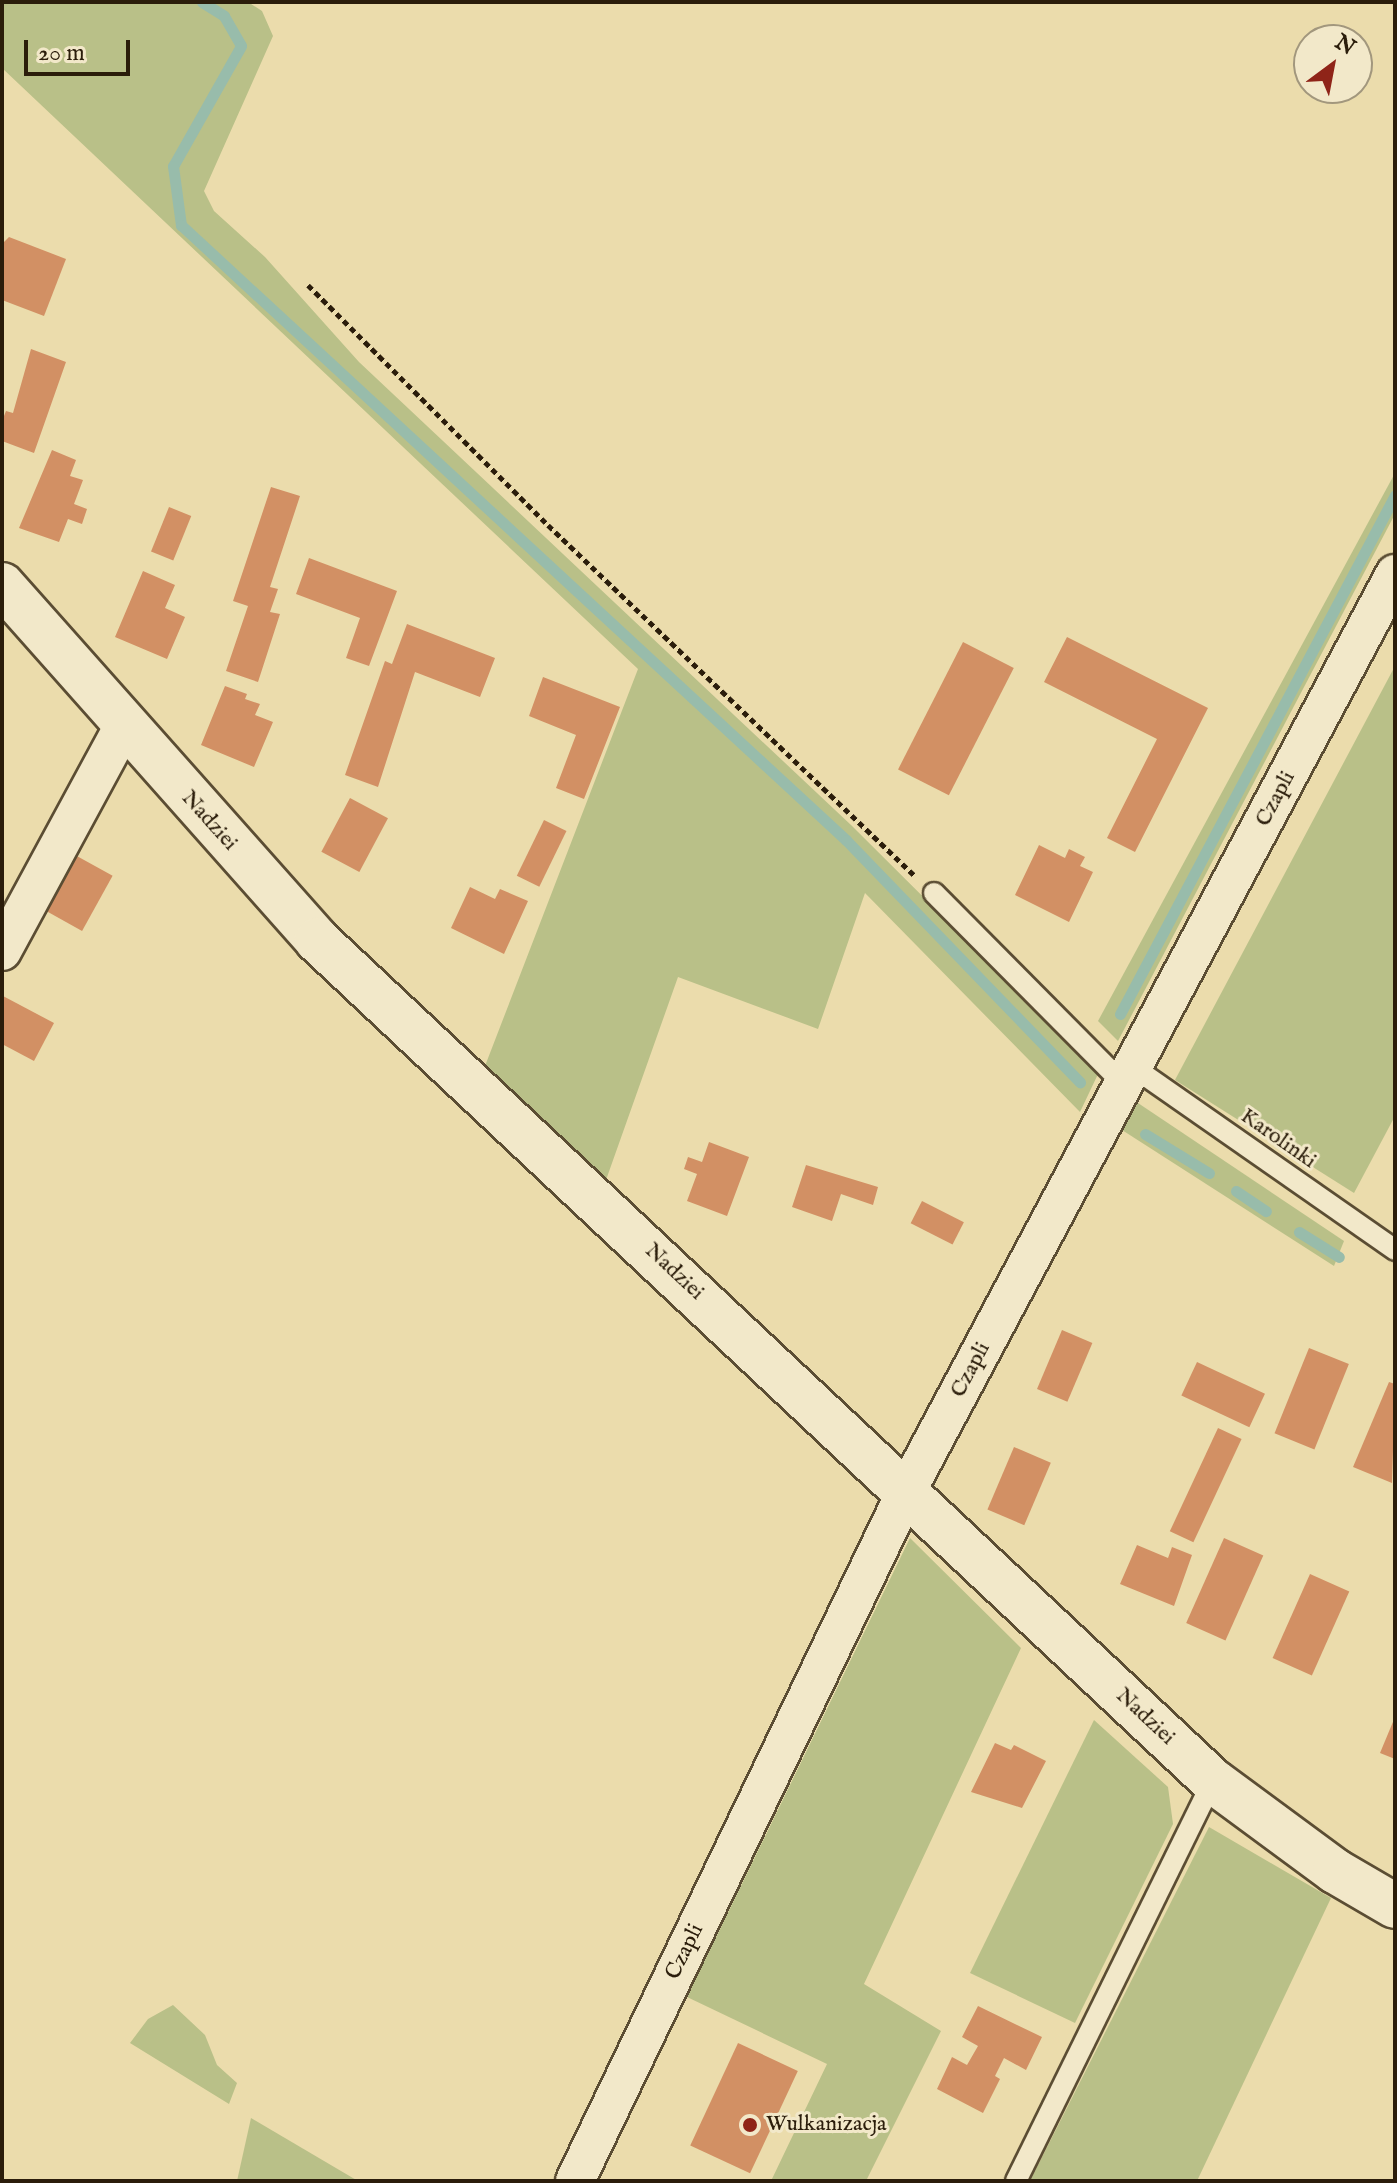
<!DOCTYPE html>
<html>
<head>
<meta charset="utf-8">
<style>
  body { margin:0 }
  #map { position:relative; width:1397px; height:2183px; overflow:hidden; background:#ebdcac; font-family:"IM FELL English",serif }
  div>[style] { position:absolute }
  .green>* { inset:0; background:#b9c088 }
  .stream>* { height:11px; margin:-5.5px; padding:0 5.5px; transform-origin:5.5px; border-radius:5.5px; background:#98bcab }
  .building>* { inset:0; background:#d29064; transform-origin:0 0 }
  .path>* { height:5px; margin-top:-2.5px; transform-origin:0; background:repeating-linear-gradient(90deg,#2b1d0b 0 6px,transparent 0 10px) }
  .roads { filter:drop-shadow(2px 0 #5b4d33) drop-shadow(-2px 0 #5b4d33) drop-shadow(0 2px #5b4d33) drop-shadow(0 -2px #5b4d33) }
  .lane>* { height:20px; margin:-10px; padding:0 10px; transform-origin:10px; border-radius:10px; background:#f2e8c9 }
  .street>* { height:38px; margin:-19px; padding:0 19px; transform-origin:19px; border-radius:19px; background:#f2e8c9 }
  .secondary>* { height:44px; margin:-22px; padding:0 22px; transform-origin:22px; border-radius:22px; background:#f2e8c9 }
  .dots>* { width:22px; height:22px; translate:-50% -50%; box-sizing:border-box; border:4px solid #f2e8c9; border-radius:50% }
  span { translate:-50% -50%; white-space:nowrap; text-align:center; line-height:1.15; -webkit-text-stroke:6px #f2e8c9; paint-order:stroke }
  .street-label { font-size:22px; color:#2b1d0b }
  .poi-label { font-size:22px; color:#2b1d0b }
  .left { translate:0 -50%; text-align:left }
  .frame { position:absolute; inset:0; border:4px solid #2b1d0b; pointer-events:none }
  .north { position:absolute; left:1293px; top:24px; width:80px; height:80px; box-sizing:border-box; background:#f2e8c9; border:2px solid #a2977d; border-radius:50%; rotate:32deg; font-size:22px; font-weight:700; line-height:32px; text-align:center; color:#2b1d0b }
  .north::after { content:''; display:block; margin:auto; width:28px; height:36px; background:#8f2418; clip-path:polygon(50% 0,100% 100%,50% 72%,0 100%) }
  .scale { position:absolute; left:24px; top:40px; width:106px; height:36px; box-sizing:border-box; border:4px solid #2b1d0b; border-top:0; padding-left:10px; font-size:24px; line-height:28px; white-space:nowrap; color:#2b1d0b; -webkit-text-stroke:6px #f2e8c9; paint-order:stroke }
</style>
</head>
<body>
<div id="map">
  <div class="green">
    <div style="clip-path:polygon(2px 2px,248px 2px,262px 11px,273px 36px,204px 191px,214px 211px,265px 257px,359px 362px,851px 825px,1099px 1072px,1080px 1112px,865px 893px,818px 1029px,678px 977px,606px 1180px,485px 1066px,638px 669px,2px 68px)"></div>
    <div style="clip-path:polygon(1395px 473px,1395px 514px,1118px 1041px,1098px 1021px)"></div>
    <div style="clip-path:polygon(1395px 666px,1395px 1116px,1354px 1193px,1175px 1080px)"></div>
    <div style="clip-path:polygon(1135px 1101px,1344px 1241px,1334px 1266px,1122px 1130px)"></div>
    <div style="clip-path:polygon(910px 1538px,1021px 1648px,864px 1984px,941px 2031px,866px 2181px,771px 2181px,827px 2064px,687px 1997px)"></div>
    <div style="clip-path:polygon(1094px 1720px,1168px 1787px,1173px 1824px,1075px 2023px,970px 1973px)"></div>
    <div style="clip-path:polygon(1209px 1827px,1331px 1898px,1197px 2181px,1030px 2181px)"></div>
    <div style="clip-path:polygon(173px 2005px,205px 2035px,217px 2065px,237px 2083px,229px 2104px,130px 2043px,148px 2019px)"></div>
    <div style="clip-path:polygon(251px 2118px,358px 2181px,237px 2181px)"></div>
  </div>
  <div class="stream">
    <div style="left:202px;top:2px;width:26px;rotate:32deg"></div>
    <div style="left:224px;top:16px;width:34px;rotate:60deg"></div>
    <div style="left:241px;top:46px;width:138px;rotate:119.5deg"></div>
    <div style="left:173px;top:166px;width:60px;rotate:82.3deg"></div>
    <div style="left:181px;top:225px;width:906px;rotate:42.76deg"></div>
    <div style="left:846px;top:840px;width:337px;rotate:46deg"></div>
    <div style="left:1120px;top:1014px;width:587px;rotate:-62.08deg"></div>
    <div style="left:1145px;top:1134px;width:75px;rotate:31.4deg"></div>
    <div style="left:1236px;top:1191px;width:36px;rotate:34deg"></div>
    <div style="left:1299px;top:1232px;width:47px;rotate:32deg"></div>
  </div>
  <div class="building">
    <div style="clip-path:polygon(9px 237px,66px 259px,44px 316px,2px 300px,2px 244px)"></div>
    <div style="clip-path:polygon(31px 349px,66px 362px,34px 453px,2px 441px,2px 421px,6px 411px,13px 413px)"></div>
    <div style="clip-path:polygon(52px 450px,76px 460px,70px 476px,83px 480px,74px 504px,87px 509px,82px 524px,68px 519px,59px 542px,19px 528px)"></div>
    <div style="clip-path:polygon(271px 487px,300px 496px,270px 587px,278px 589px,270px 612px,280px 614px,258px 682px,226px 671px,248px 606px,233px 601px)"></div>
    <div style="left:169px;top:507px;width:24px;height:48px;rotate:22deg"></div>
    <div style="clip-path:polygon(309px 558px,397px 591px,369px 666px,346px 658px,360px 618px,296px 594px)"></div>
    <div style="clip-path:polygon(143px 571px,175px 585px,165px 608px,185px 617px,167px 659px,115px 637px)"></div>
    <div style="clip-path:polygon(407px 624px,495px 658px,480px 697px,415px 672px,378px 787px,345px 775px,385px 661px,392px 664px)"></div>
    <div style="clip-path:polygon(1067px 637px,1208px 708px,1135px 852px,1107px 838px,1157px 739px,1044px 682px)"></div>
    <div style="left:963px;top:642px;width:57px;height:143px;rotate:27deg"></div>
    <div style="clip-path:polygon(543px 677px,620px 707px,584px 799px,556px 788px,576px 735px,529px 716px)"></div>
    <div style="clip-path:polygon(225px 686px,247px 694px,245px 699px,260px 704px,255px 715px,273px 722px,254px 767px,201px 745px)"></div>
    <div style="left:350px;top:798px;width:43px;height:61px;rotate:28deg"></div>
    <div style="left:544px;top:820px;width:25px;height:62px;rotate:26deg"></div>
    <div style="clip-path:polygon(1039px 845px,1065px 858px,1069px 849px,1085px 857px,1080px 866px,1093px 872px,1069px 922px,1015px 895px)"></div>
    <div style="left:75px;top:855px;width:43px;height:63px;rotate:29deg"></div>
    <div style="clip-path:polygon(470px 887px,495px 899px,500px 889px,528px 901px,504px 954px,451px 928px)"></div>
    <div style="clip-path:polygon(3px 996px,54px 1023px,34px 1061px,2px 1044px)"></div>
    <div style="clip-path:polygon(709px 1142px,749px 1157px,727px 1216px,687px 1201px,697px 1174px,684px 1169px,688px 1157px,702px 1162px)"></div>
    <div style="clip-path:polygon(806px 1165px,878px 1187px,873px 1205px,841px 1194px,832px 1221px,792px 1207px)"></div>
    <div style="left:922px;top:1201px;width:47px;height:25px;rotate:27deg"></div>
    <div style="left:1062px;top:1330px;width:33px;height:64px;rotate:23deg"></div>
    <div style="left:1309px;top:1348px;width:43px;height:92px;rotate:22deg"></div>
    <div style="left:1197px;top:1362px;width:75px;height:37px;rotate:25deg"></div>
    <div style="clip-path:polygon(1389px 1382px,1395px 1384px,1392px 1483px,1353px 1467px)"></div>
    <div style="left:1218px;top:1428px;width:26px;height:114px;rotate:25deg"></div>
    <div style="left:1014px;top:1447px;width:40px;height:68px;rotate:23deg"></div>
    <div style="left:1224px;top:1538px;width:43px;height:93px;rotate:24deg"></div>
    <div style="clip-path:polygon(1137px 1545px,1168px 1558px,1172px 1547px,1192px 1555px,1174px 1606px,1120px 1584px)"></div>
    <div style="left:1310px;top:1574px;width:43px;height:92px;rotate:24deg"></div>
    <div style="clip-path:polygon(1395px 1717px,1395px 1759px,1380px 1753px)"></div>
    <div style="clip-path:polygon(995px 1743px,1011px 1750px,1014px 1745px,1046px 1761px,1022px 1808px,971px 1792px)"></div>
    <div style="clip-path:polygon(978px 2006px,1042px 2037px,1026px 2070px,1004px 2058px,995px 2076px,1000px 2079px,983px 2113px,937px 2089px,952px 2057px,967px 2065px,978px 2046px,962px 2037px)"></div>
    <div style="left:738px;top:2043px;width:66px;height:113px;rotate:25deg"></div>
  </div>
  <div class="path">
    <div style="left:308px;top:285px;width:339px;rotate:45deg"></div>
    <div style="left:548px;top:525px;width:508px;rotate:43.72deg"></div>
  </div>
  <div class="roads">
    <div class="lane">
      <div style="left:934px;top:893px;width:269px;rotate:45.2deg"></div>
      <div style="left:1133px;top:1067px;width:320px;rotate:34.9deg"></div>
      <div style="left:1016px;top:2181px;width:446px;rotate:-63.8deg"></div>
    </div>
    <div class="street">
      <div style="left:2px;top:951px;width:255px;rotate:-61.6deg"></div>
      <div style="left:575px;top:2181px;width:767px;rotate:-64.34deg"></div>
      <div style="left:907px;top:1490px;width:1038px;rotate:-61.95deg"></div>
    </div>
    <div class="secondary">
      <div style="left:2px;top:585px;width:475px;rotate:48.4deg"></div>
      <div style="left:317px;top:940px;width:1229px;rotate:43.19deg"></div>
      <div style="left:1213px;top:1781px;width:152px;rotate:36.4deg"></div>
      <div style="left:1335px;top:1871px;width:69px;rotate:30.3deg"></div>
    </div>
  </div>
  <div class="dots">
    <div style="left:750px;top:2125px;background:#8f2418"></div>
  </div>
  <div class="street-label">
    <span style="left:1276px;top:799px;rotate:-62deg">Czapli</span>
    <span style="left:209px;top:821px;rotate:48deg">Nadziei</span>
    <span style="left:1278px;top:1139px;rotate:35deg">Karolinki</span>
    <span style="left:674px;top:1272px;rotate:43deg">Nadziei</span>
    <span style="left:971px;top:1370px;rotate:-62deg">Czapli</span>
    <span style="left:1145px;top:1717px;rotate:43deg">Nadziei</span>
    <span style="left:685px;top:1952px;rotate:-64deg">Czapli</span>
  </div>
  <div class="poi-label">
    <span class="left" style="left:766px;top:2125px">Wulkanizacja</span>
  </div>
  <div class="frame"></div>
  <div class="north">N</div>
  <div class="scale">20 m</div>
</div>
</body>
</html>
